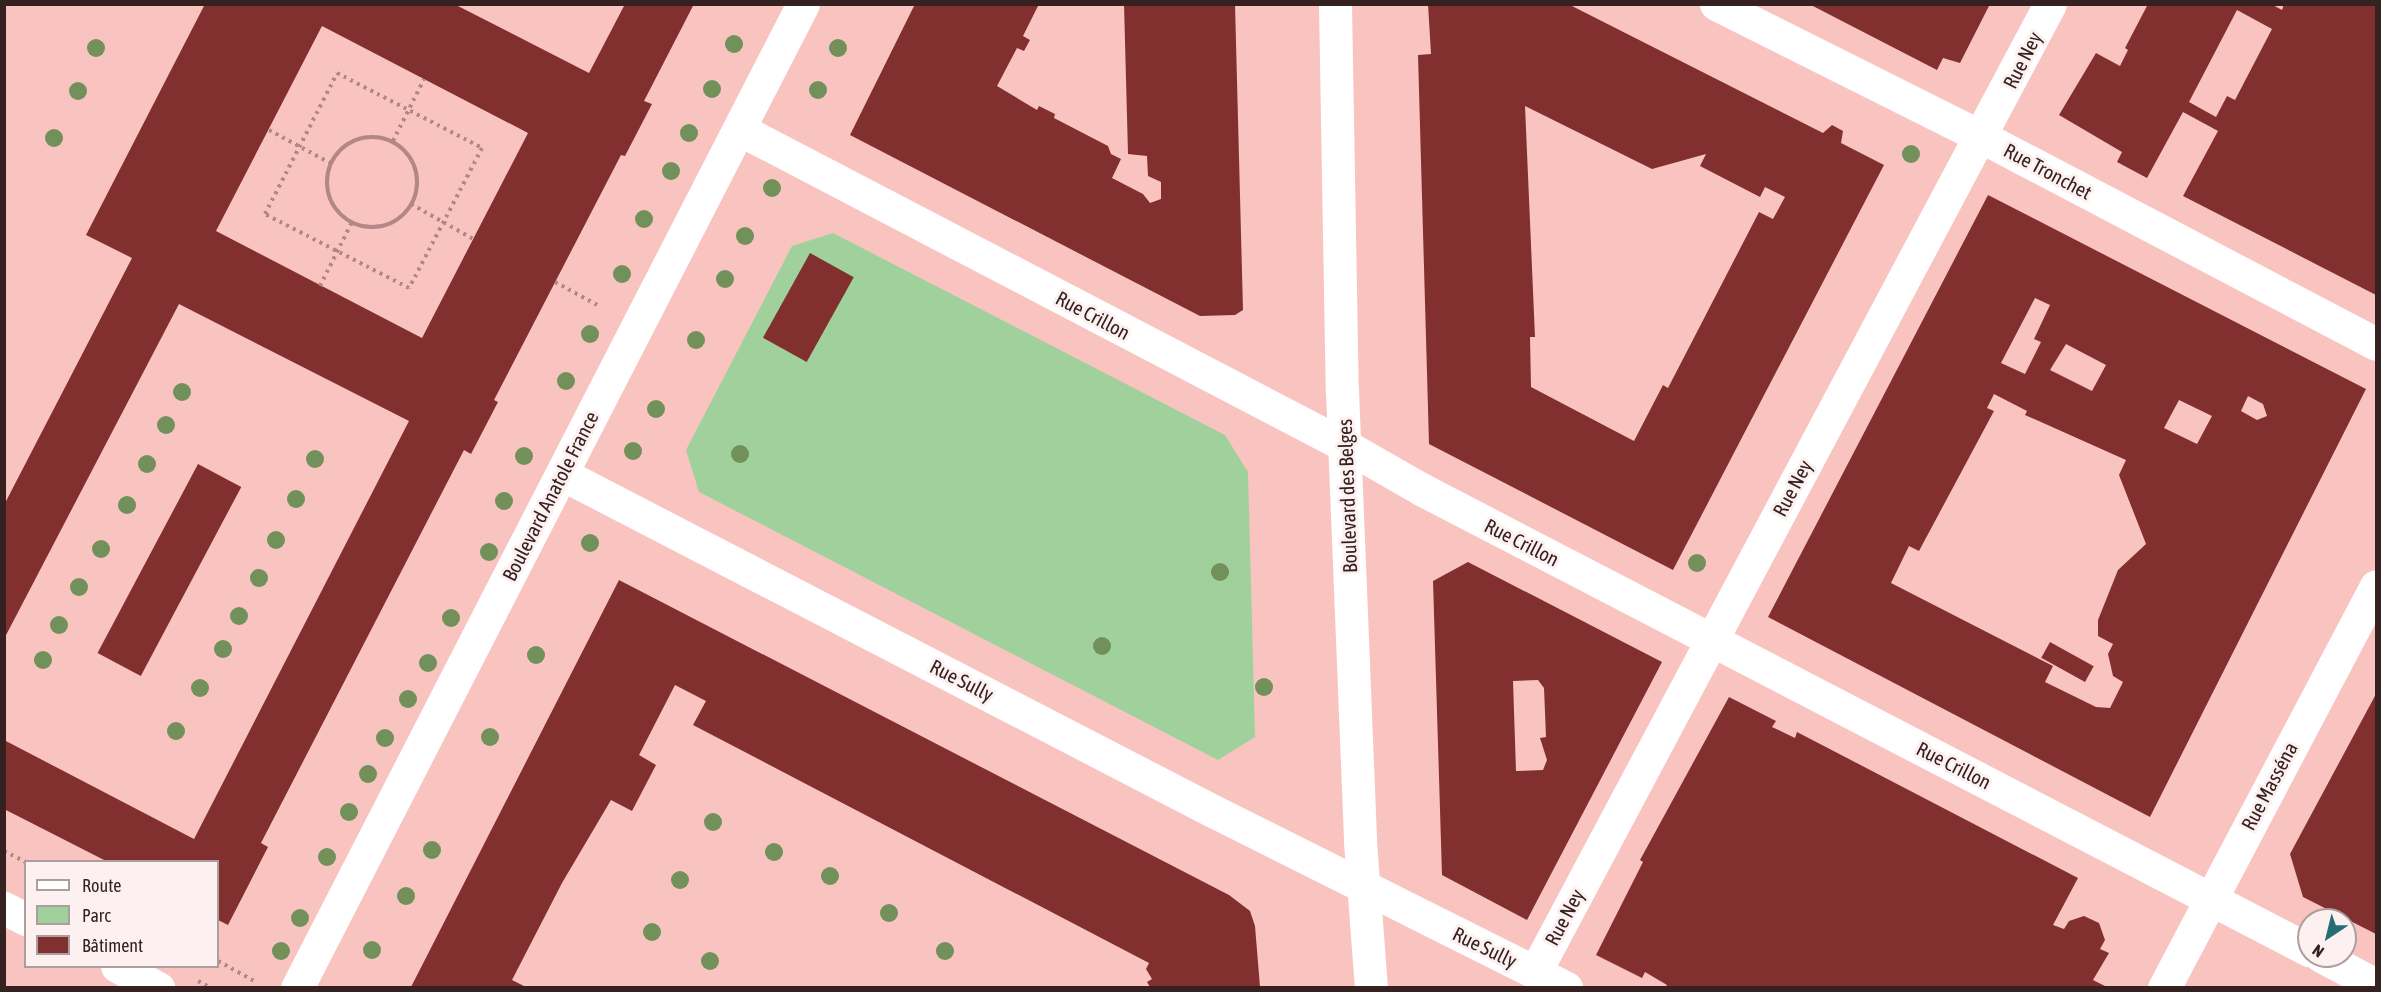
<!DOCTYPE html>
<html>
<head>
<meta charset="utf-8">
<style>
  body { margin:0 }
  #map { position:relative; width:2381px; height:992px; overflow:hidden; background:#f9c4c0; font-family:"Asap Condensed",sans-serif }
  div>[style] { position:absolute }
  .green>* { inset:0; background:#a0d19c }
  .building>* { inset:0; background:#822f2f; transform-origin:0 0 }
  .path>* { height:4px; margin-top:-2px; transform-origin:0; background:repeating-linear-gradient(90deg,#b18885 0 3px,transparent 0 7.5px) }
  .path>.ring { margin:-2px; padding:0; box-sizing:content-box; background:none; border:4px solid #b18885; border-radius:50% }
  .minor>* { height:33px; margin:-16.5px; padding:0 16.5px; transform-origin:16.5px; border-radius:16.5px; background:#fff }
  .secondary>* { height:33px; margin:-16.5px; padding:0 16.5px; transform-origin:16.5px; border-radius:16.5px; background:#fff }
  .primary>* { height:33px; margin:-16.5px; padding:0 16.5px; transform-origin:16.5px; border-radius:16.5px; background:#fff }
  .trees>* { width:18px; height:18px; margin:-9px; border-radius:50%; background:#72905a }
  span { translate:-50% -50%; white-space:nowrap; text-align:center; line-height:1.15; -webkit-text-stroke:6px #fcf1f0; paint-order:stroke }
  .street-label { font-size:20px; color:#352120 }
  .frame { position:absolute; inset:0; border:6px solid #352120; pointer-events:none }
  .legend { position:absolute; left:24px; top:860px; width:195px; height:108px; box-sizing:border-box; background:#fcf1f0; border:2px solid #ac9e9d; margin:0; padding:8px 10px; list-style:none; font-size:18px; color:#352120 }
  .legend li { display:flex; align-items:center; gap:12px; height:30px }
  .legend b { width:30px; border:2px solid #ac9e9d }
  .north { position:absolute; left:2297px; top:908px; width:60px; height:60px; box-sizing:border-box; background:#fcf1f0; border:2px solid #ac9e9d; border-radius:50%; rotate:215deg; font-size:16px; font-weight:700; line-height:24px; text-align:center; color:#352120 }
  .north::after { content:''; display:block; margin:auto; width:21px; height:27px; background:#246e74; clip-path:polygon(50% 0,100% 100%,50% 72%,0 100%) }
</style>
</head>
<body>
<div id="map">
  <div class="green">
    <div style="clip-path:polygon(833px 233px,1225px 435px,1248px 472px,1255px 737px,1218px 760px,699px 492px,686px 450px,792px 246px)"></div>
  </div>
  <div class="building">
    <div style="clip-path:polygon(evenodd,205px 4px,454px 4px,589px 73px,625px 4px,694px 4px,644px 101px,652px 104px,625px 156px,621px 155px,494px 400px,498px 402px,471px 454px,464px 450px,261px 843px,268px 847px,228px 925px,218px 920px,218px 861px,106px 861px,4px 809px,4px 740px,194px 839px,409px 421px,179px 304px,4px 639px,4px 505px,132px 258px,86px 235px,205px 4px,322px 26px,528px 133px,422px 338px,216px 231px,322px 26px)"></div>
    <div style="clip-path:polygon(915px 4px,1039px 4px,1023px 36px,1030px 40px,1024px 51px,1017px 48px,997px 86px,1037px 110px,1039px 106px,1055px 114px,1054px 118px,1108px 146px,1111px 154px,1121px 159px,1112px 178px,1143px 194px,1150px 203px,1161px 199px,1161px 182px,1148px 176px,1147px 156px,1128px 154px,1124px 4px,1235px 4px,1243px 310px,1235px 315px,1200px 316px,850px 135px)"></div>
    <div style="clip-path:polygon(evenodd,1428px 4px,1568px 4px,1823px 133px,1832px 125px,1843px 131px,1841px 143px,1884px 165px,1673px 570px,1429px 444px,1418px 55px,1431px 54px,1428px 4px,1525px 106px,1652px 169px,1706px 154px,1700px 166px,1760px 197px,1765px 187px,1785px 197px,1773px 219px,1759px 212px,1668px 388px,1663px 385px,1634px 441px,1531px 387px,1530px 337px,1535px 337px,1525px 106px)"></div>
    <div style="clip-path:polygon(1809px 4px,1990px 4px,1960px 63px,1943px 58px,1937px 70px)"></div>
    <div style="clip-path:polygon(evenodd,2148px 4px,2271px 4px,2282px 10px,2284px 4px,2376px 4px,2376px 295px,2183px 196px,2218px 131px,2183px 112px,2147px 178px,2117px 162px,2122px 152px,2059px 115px,2096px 53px,2120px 66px,2128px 50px,2125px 48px,2148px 4px,2237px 10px,2272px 29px,2235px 100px,2227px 96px,2216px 117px,2189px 102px,2237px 10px)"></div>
    <div style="clip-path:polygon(evenodd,1988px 195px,2366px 389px,2150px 817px,1768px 617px,1988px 195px,2035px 298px,2050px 305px,2034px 339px,2041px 342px,2025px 374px,2001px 363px,2035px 298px,1988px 195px,2066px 344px,2106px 365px,2092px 391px,2050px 370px,2066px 344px,1988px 195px,1994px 394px,2027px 411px,2025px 415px,2126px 460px,2119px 475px,2146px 544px,2118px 570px,2098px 620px,2098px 636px,2113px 644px,2108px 654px,2113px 676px,2123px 682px,2110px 708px,2096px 707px,2045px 682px,2053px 666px,1891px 583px,1909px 546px,1919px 551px,1994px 411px,1987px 408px,1994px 394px,1988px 195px,2248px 396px,2263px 404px,2267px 416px,2257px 420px,2241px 411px,2248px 396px,1988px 195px,2179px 400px,2212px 416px,2197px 444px,2164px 428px,2179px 400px)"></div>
    <div style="left:810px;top:253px;width:50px;height:97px;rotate:29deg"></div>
    <div style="left:198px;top:464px;width:49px;height:214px;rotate:28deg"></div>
    <div style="clip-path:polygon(evenodd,1468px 562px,1662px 662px,1527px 920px,1442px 875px,1433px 581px,1468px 562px,1538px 680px,1544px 688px,1546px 737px,1540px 738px,1547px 760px,1543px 770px,1516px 771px,1513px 681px,1538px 680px)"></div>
    <div style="clip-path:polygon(619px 580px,1229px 895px,1250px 911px,1255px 926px,1260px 987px,1150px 987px,1147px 982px,1152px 979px,1146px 969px,1149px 963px,693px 725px,706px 701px,675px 685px,639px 755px,656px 765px,632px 811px,611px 800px,562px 883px,512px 980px,526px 987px,411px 987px)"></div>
    <div style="left:2050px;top:642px;width:50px;height:18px;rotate:29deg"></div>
    <div style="clip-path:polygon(2376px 694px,2376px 934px,2303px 897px,2290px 854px)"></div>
    <div style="clip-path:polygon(1729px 697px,1776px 721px,1772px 727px,1795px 738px,1797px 732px,2078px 878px,2053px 925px,2064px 929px,2069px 921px,2084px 916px,2099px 923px,2105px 940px,2100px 949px,2109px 953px,2093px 980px,2107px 987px,1665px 987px,1667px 985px,1645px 972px,1642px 978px,1596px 955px,1643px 862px,1640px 860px)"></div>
  </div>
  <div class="path">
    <div style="left:337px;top:73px;width:163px;rotate:27.3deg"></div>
    <div style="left:482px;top:148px;width:158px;rotate:117.5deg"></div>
    <div style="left:409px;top:288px;width:162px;rotate:-152.8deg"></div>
    <div style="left:265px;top:214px;width:158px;rotate:-62.9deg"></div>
    <div style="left:269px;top:130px;width:69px;rotate:28.4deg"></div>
    <div class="ring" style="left:327px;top:137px;width:86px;height:86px"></div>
    <div style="left:393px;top:141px;width:69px;rotate:-63.4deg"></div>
    <div style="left:411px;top:204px;width:71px;rotate:29.4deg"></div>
    <div style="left:555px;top:282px;width:52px;rotate:28.5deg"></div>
    <div style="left:320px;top:286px;width:72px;rotate:-63.4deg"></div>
    <div style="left:4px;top:851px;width:25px;rotate:27deg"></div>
    <div style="left:218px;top:961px;width:43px;rotate:28.9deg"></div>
    <div style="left:198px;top:981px;width:15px;rotate:28deg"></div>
  </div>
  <div class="minor">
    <div style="left:1716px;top:4px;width:297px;rotate:26.6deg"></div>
    <div style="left:1982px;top:137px;width:445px;rotate:27.7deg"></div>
    <div style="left:739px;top:129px;width:685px;rotate:27.58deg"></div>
    <div style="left:1346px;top:446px;width:86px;rotate:29.8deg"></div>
    <div style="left:1421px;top:489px;width:1001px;rotate:27.44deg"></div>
    <div style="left:562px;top:474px;width:733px;rotate:27.37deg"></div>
    <div style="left:1213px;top:811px;width:395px;rotate:26.6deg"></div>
    <div style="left:2321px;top:956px;width:62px;rotate:27.8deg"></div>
    <div style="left:1535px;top:972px;width:1096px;rotate:-61.99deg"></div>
    <div style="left:297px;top:988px;width:1106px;rotate:-62.79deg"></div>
    <div style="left:2164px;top:988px;width:454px;rotate:-62.2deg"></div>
  </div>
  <div class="secondary">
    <div style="left:4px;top:908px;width:25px;rotate:27deg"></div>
    <div style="left:117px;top:966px;width:47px;rotate:28.2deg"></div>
  </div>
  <div class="primary">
    <div style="left:1335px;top:4px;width:386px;rotate:89deg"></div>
    <div style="left:1342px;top:390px;width:452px;rotate:87.7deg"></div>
    <div style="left:1360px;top:842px;width:146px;rotate:85.7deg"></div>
  </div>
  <div class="trees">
    <div style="left:734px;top:44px"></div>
    <div style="left:96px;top:48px"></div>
    <div style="left:838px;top:48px"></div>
    <div style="left:712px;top:89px"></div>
    <div style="left:818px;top:90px"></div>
    <div style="left:78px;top:91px"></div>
    <div style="left:689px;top:133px"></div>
    <div style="left:54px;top:138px"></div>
    <div style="left:1911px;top:154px"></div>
    <div style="left:671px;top:171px"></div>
    <div style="left:772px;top:188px"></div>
    <div style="left:644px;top:219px"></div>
    <div style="left:745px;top:236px"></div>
    <div style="left:622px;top:274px"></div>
    <div style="left:725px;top:279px"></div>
    <div style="left:590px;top:334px"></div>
    <div style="left:696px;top:340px"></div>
    <div style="left:566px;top:381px"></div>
    <div style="left:182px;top:392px"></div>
    <div style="left:656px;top:409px"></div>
    <div style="left:166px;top:425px"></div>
    <div style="left:633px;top:451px"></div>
    <div style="left:740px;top:454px"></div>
    <div style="left:524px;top:456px"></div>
    <div style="left:315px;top:459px"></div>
    <div style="left:147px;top:464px"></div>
    <div style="left:296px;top:499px"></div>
    <div style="left:504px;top:501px"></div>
    <div style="left:127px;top:505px"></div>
    <div style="left:276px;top:540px"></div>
    <div style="left:590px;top:543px"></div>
    <div style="left:101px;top:549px"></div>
    <div style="left:489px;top:552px"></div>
    <div style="left:1697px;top:563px"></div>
    <div style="left:1220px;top:572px"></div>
    <div style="left:259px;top:578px"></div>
    <div style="left:79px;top:587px"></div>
    <div style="left:239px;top:616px"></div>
    <div style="left:451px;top:618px"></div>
    <div style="left:59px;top:625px"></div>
    <div style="left:1102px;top:646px"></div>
    <div style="left:223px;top:649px"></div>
    <div style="left:536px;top:655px"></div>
    <div style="left:43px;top:660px"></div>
    <div style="left:428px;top:663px"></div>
    <div style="left:1264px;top:687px"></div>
    <div style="left:200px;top:688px"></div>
    <div style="left:408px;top:699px"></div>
    <div style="left:176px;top:731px"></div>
    <div style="left:490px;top:737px"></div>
    <div style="left:385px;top:738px"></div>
    <div style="left:368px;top:774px"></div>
    <div style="left:349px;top:812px"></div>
    <div style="left:713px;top:822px"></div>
    <div style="left:432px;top:850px"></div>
    <div style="left:774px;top:852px"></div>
    <div style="left:327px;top:857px"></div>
    <div style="left:830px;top:876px"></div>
    <div style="left:680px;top:880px"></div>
    <div style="left:406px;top:896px"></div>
    <div style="left:889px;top:913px"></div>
    <div style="left:300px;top:918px"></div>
    <div style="left:652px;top:932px"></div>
    <div style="left:372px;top:950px"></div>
    <div style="left:281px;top:951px"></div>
    <div style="left:945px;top:951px"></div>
    <div style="left:710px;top:961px"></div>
  </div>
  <div class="street-label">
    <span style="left:2022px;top:60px;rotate:-63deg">Rue Ney</span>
    <span style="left:2048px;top:171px;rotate:28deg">Rue Tronchet</span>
    <span style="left:1093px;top:315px;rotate:28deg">Rue Crillon</span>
    <span style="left:1792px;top:488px;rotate:-62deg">Rue Ney</span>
    <span style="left:550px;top:496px;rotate:-63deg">Boulevard Anatole France</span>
    <span style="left:1347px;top:496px;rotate:-92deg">Boulevard des Belges</span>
    <span style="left:1522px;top:542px;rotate:27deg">Rue Crillon</span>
    <span style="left:962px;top:680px;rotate:27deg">Rue Sully</span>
    <span style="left:1954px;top:765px;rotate:27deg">Rue Crillon</span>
    <span style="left:2269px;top:786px;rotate:-62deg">Rue Masséna</span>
    <span style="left:1564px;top:917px;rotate:-62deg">Rue Ney</span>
    <span style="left:1485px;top:947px;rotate:26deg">Rue Sully</span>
  </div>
  <div class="frame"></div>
  <ul class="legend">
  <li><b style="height:8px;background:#fff"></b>Route</li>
  <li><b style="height:16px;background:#a0d19c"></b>Parc</li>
  <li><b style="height:16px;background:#822f2f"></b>Bâtiment</li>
  </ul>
  <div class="north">N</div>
</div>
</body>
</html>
